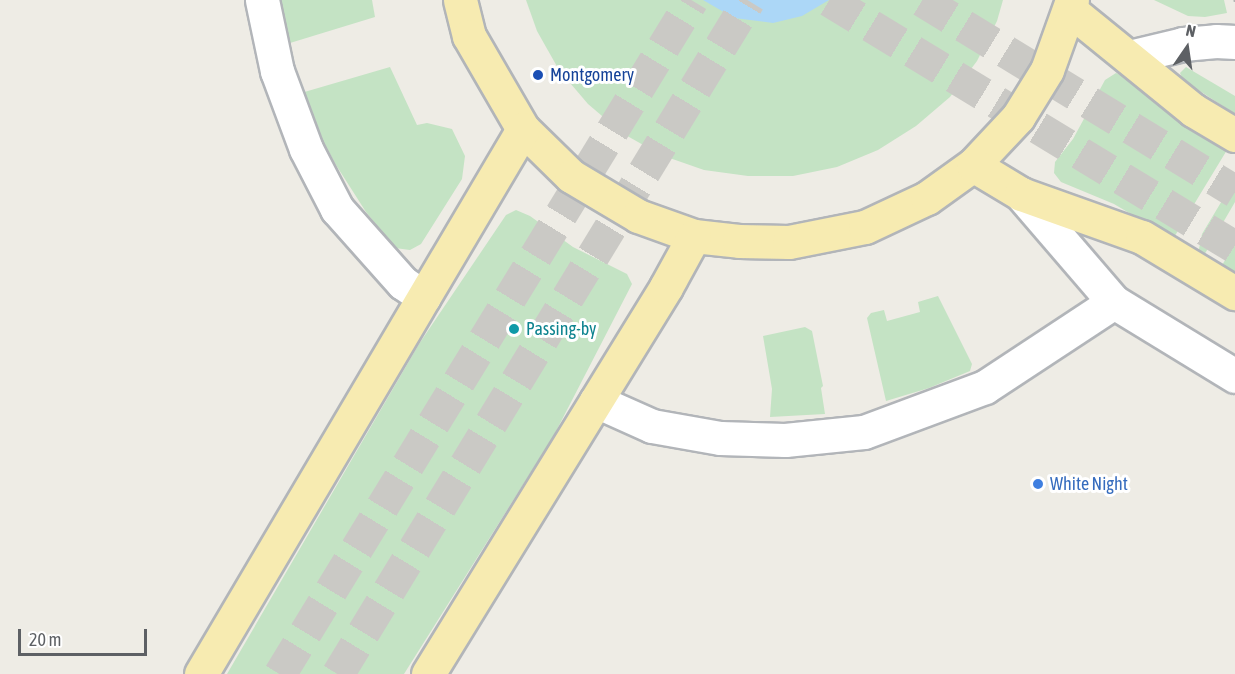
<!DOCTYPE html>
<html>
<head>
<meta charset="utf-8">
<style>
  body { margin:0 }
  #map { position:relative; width:1235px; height:674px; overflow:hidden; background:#eeece5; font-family:"Asap Condensed",sans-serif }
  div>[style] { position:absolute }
  .green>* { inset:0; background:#c4e3c4 }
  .water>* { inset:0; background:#acd7f7 }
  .major-tunnel>* { height:33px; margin-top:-16.5px; transform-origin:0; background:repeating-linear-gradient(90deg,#cac9c5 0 33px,transparent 0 49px) }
  .highway-tunnel>* { height:33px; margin-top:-16.5px; transform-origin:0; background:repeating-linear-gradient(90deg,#cac9c5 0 33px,transparent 0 49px) }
  .roads { filter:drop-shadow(2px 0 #b2b5b9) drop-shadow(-2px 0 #b2b5b9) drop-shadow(0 2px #b2b5b9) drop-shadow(0 -2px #b2b5b9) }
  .minor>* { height:33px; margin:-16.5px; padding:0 16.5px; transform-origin:16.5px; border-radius:16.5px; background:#fff }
  .major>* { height:33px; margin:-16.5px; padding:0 16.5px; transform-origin:16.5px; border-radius:16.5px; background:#f7ebb1 }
  .tram>* { height:1.5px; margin:-0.75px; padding:0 0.75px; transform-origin:0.75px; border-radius:0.75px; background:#b3b4b4 }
  .dots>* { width:16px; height:16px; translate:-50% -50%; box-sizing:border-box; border:3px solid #fff; border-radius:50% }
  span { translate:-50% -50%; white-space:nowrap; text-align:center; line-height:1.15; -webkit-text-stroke:6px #fff; paint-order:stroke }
  .transit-label { font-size:18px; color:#164399 }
  .left { translate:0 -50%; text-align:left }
  .culture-label { font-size:18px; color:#0d838f }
  .shop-label { font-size:18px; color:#366cbe }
  .north { position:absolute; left:1157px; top:18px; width:60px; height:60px; -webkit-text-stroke:4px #fff; paint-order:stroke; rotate:13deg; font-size:16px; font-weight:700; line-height:24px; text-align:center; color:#5d6064 }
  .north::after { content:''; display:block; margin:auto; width:21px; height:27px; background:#5d6064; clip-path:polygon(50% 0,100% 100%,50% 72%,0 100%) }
  .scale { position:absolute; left:18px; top:629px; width:129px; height:27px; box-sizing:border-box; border:3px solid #5d6064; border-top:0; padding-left:8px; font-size:18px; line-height:21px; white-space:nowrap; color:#5d6064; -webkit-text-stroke:4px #fff; paint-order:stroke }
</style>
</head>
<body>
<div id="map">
  <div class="green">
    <div style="clip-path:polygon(280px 0,372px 0,375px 17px,290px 43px)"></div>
    <div style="clip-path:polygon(526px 0,1003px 0,997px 21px,977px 61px,950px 97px,916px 126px,878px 150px,837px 167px,793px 176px,748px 176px,704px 170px,661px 155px,622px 133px,588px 104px,559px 70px,537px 31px)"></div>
    <div style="clip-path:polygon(1154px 0,1224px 0,1227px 13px,1205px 17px,1188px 16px)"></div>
    <div style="clip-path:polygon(390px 67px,417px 125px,427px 123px,452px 129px,465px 156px,462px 179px,421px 244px,410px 250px,395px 248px,366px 212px,336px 165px,307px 111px,301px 93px)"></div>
    <div style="clip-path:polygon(1186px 67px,1235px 96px,1235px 114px,1183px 80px,1180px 73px)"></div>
    <div style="clip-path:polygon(1116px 73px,1125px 77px,1162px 108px,1227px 150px,1173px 239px,1114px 204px,1061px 182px,1054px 173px,1055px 162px,1073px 139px,1105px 80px)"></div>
    <div style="clip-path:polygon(1235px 179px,1235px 202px,1203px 257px,1198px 254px,1202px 234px)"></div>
    <div style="clip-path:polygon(516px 210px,530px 216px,573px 247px,627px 274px,632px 284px,553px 437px,404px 674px,227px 674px,419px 344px,506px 215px)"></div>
    <div style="clip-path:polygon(1235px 243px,1235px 276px,1221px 267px)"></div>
    <div style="clip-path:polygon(938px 296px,972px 364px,970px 371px,929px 388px,886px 401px,867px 318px,871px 313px,884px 310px,887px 321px,920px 312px,918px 302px)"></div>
    <div style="clip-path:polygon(805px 327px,812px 331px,823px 386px,821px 388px,825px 414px,770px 417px,772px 389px,763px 336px)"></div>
  </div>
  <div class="water">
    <div style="clip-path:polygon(703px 0,829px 0,802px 16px,773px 23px,734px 18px)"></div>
  </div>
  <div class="major-tunnel">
    <div style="left:280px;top:674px;width:790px;rotate:-58.56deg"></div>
    <div style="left:338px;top:674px;width:789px;rotate:-58.63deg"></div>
  </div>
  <div class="highway-tunnel">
    <div style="left:829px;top:0;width:475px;rotate:31.3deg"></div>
    <div style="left:922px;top:0;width:367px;rotate:31.4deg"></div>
  </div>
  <div class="roads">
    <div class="minor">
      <div style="left:262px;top:0;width:73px;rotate:78.1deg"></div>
      <div style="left:277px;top:71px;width:83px;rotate:69.6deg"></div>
      <div style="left:306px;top:149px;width:68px;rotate:62.7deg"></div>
      <div style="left:337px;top:209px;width:99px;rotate:48.3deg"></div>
      <div style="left:403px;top:283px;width:25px;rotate:34deg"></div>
      <div style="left:1129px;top:57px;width:56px;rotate:-13.5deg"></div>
      <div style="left:1183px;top:44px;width:33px;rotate:-5deg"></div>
      <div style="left:1216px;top:41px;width:19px;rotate:3deg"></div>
      <div style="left:1021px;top:194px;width:143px;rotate:49.3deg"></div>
      <div style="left:1114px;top:302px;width:142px;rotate:31.4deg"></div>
      <div style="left:596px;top:401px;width:61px;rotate:24.1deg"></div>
      <div style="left:652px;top:426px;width:69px;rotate:10deg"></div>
      <div style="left:720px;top:438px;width:65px;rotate:1.8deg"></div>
      <div style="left:785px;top:440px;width:79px;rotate:-5.8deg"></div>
      <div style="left:864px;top:432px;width:129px;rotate:-20.4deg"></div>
      <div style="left:985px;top:387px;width:154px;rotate:-33.4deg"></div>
    </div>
    <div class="major">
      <div style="left:460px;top:0;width:37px;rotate:76deg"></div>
      <div style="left:469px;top:36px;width:108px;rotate:59.9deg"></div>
      <div style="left:523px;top:129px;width:67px;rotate:44.4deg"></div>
      <div style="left:571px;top:176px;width:78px;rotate:30.8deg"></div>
      <div style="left:638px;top:216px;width:59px;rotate:19.7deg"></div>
      <div style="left:694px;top:236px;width:45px;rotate:6.3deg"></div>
      <div style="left:739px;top:241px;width:50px;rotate:1.1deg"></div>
      <div style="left:789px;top:242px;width:77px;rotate:-11.2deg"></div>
      <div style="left:865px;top:227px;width:68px;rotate:-25.1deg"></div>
      <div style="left:927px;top:198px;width:57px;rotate:-35.7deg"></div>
      <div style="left:973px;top:165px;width:66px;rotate:-46.8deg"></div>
      <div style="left:1018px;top:117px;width:55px;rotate:-58.3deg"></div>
      <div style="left:1047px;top:70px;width:74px;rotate:-70.3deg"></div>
      <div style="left:1070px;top:10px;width:159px;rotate:39.1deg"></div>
      <div style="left:1193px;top:110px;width:49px;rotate:30.8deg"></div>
      <div style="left:973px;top:165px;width:56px;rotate:31.1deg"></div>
      <div style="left:1021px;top:194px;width:128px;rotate:19.6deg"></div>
      <div style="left:1142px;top:237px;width:109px;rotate:31.1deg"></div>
      <div style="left:201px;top:674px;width:633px;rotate:-59.42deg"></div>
      <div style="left:428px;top:674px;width:454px;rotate:-58.4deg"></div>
      <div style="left:666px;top:287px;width:58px;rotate:-61.2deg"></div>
    </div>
  </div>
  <div class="tram">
    <div style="left:1235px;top:0;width:1px;rotate:90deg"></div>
  </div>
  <div class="dots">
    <div style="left:538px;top:75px;background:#1a4fb4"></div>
    <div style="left:514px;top:329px;background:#0f9aa8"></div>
    <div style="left:1038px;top:484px;background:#3f7fe0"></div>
  </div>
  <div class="transit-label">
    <span class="left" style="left:550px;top:75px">Montgomery</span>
  </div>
  <div class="culture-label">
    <span class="left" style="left:526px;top:329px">Passing-by</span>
  </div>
  <div class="shop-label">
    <span class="left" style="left:1050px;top:484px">White Night</span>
  </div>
  <div class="north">N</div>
  <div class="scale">20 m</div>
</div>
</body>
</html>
